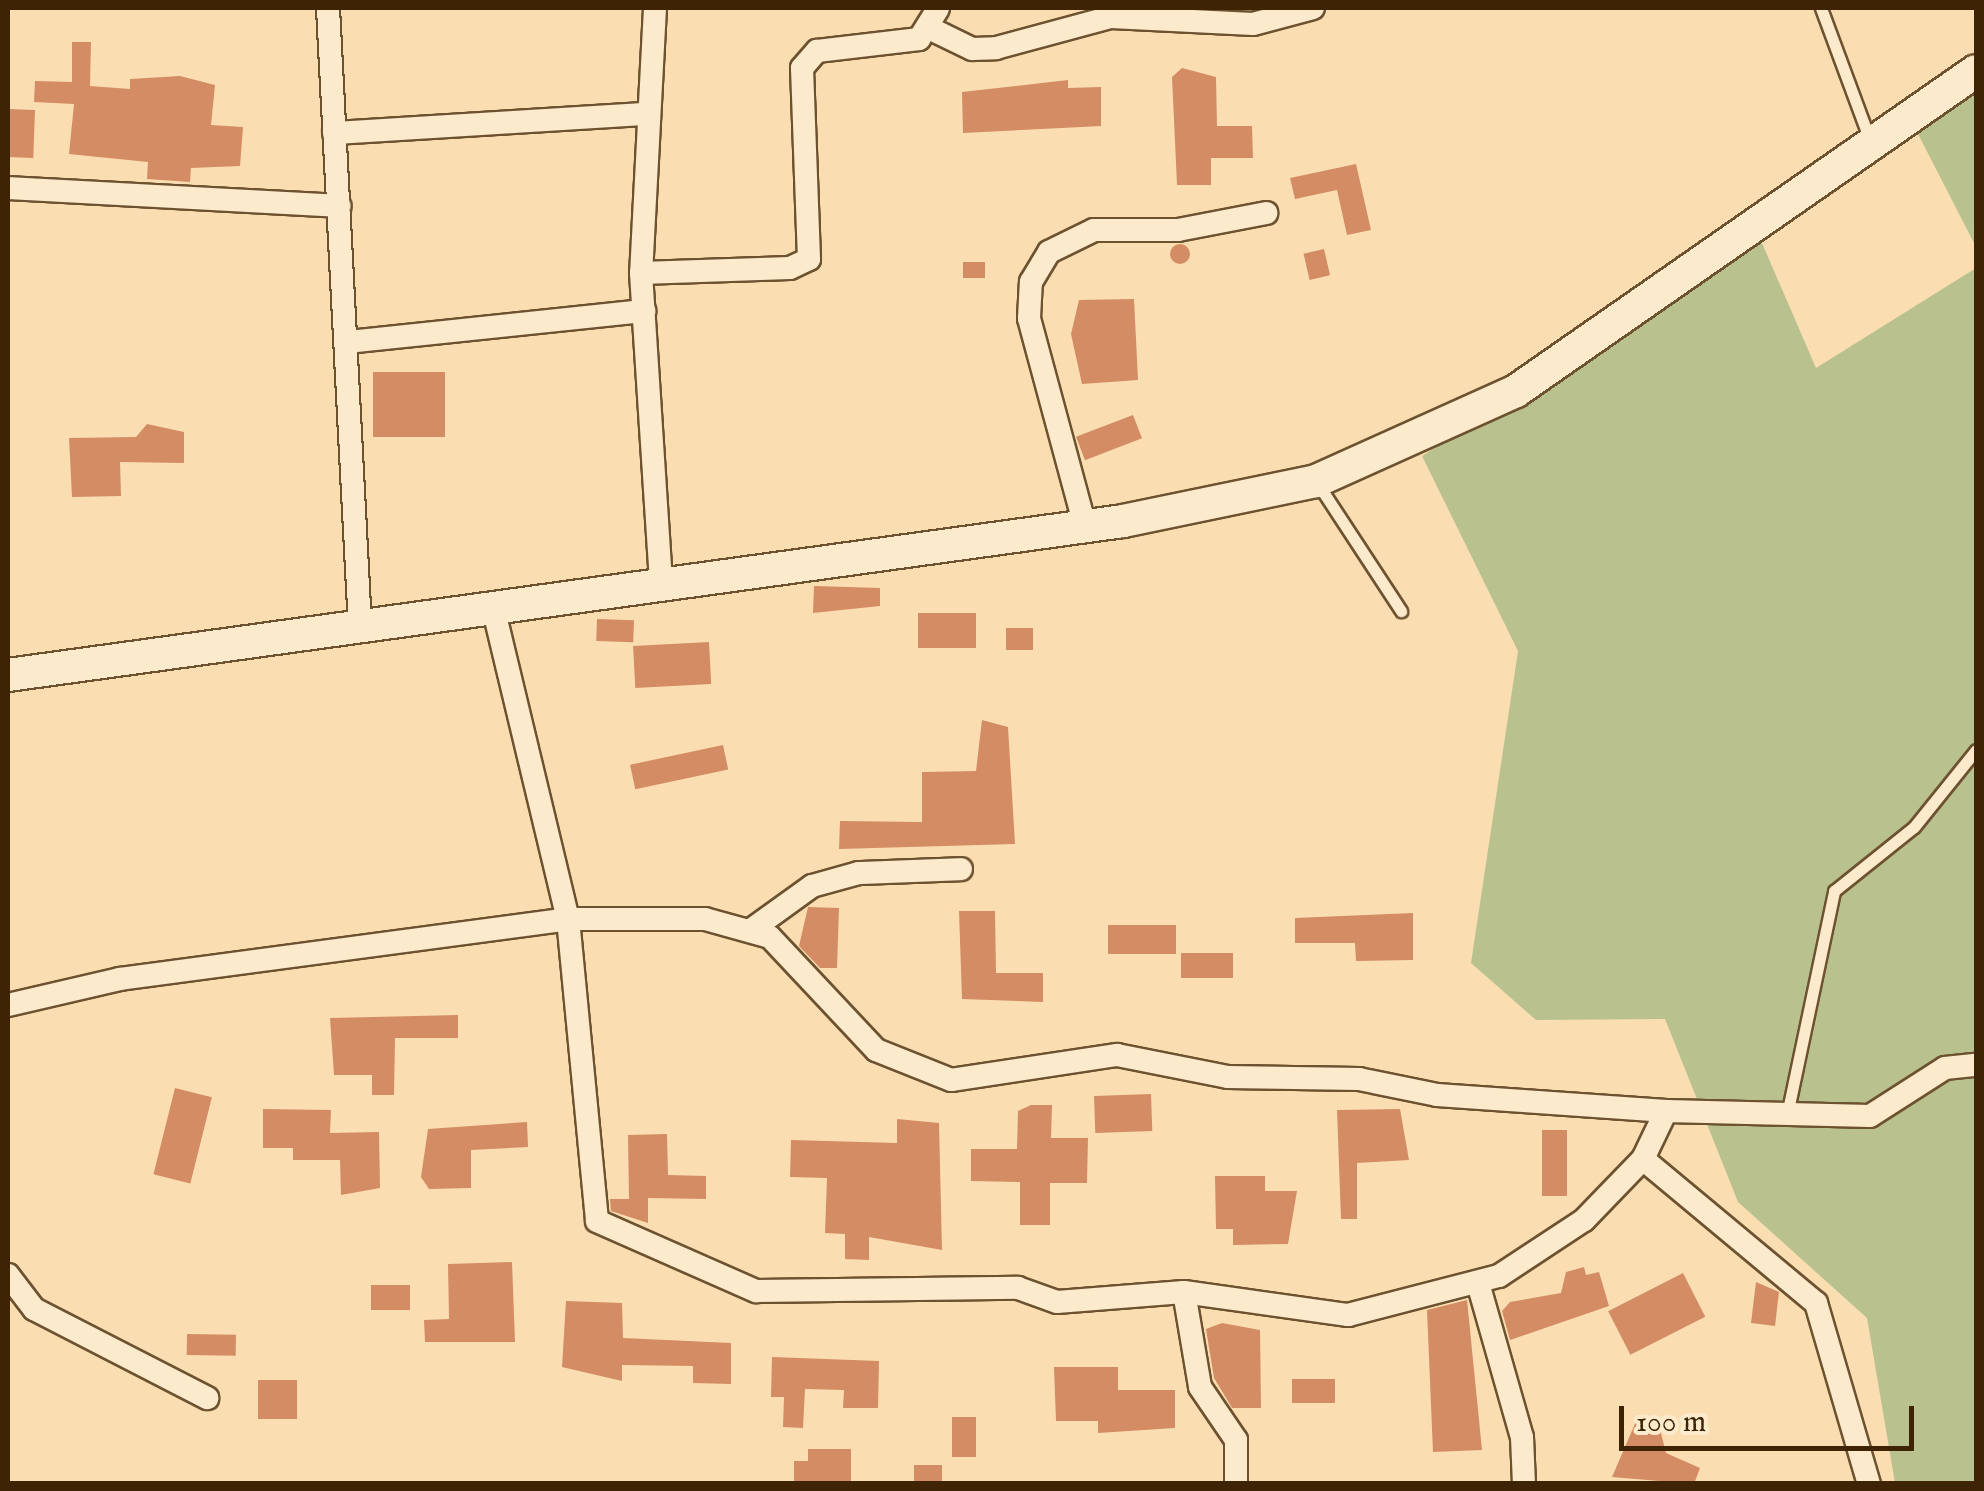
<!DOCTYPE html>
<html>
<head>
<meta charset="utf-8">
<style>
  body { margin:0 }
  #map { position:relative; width:1984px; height:1491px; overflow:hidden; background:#fadeb1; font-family:"IM FELL English",serif }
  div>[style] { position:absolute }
  .green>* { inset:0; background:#b9c28f }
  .building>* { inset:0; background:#d48c64; transform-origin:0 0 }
  .round { border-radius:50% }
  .roads { filter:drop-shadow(2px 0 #6d5230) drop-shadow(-2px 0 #6d5230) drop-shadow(0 2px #6d5230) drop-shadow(0 -2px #6d5230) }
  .lane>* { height:11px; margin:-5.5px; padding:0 5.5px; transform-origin:5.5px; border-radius:5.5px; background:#fceacc }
  .street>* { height:22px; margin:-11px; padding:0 11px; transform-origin:11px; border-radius:11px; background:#fceacc }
  .secondary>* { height:32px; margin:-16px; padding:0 16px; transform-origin:16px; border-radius:16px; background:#fceacc }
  span { translate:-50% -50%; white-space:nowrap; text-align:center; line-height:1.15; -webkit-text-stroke:9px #fceacc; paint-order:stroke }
  .frame { position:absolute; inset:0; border:10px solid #3e2405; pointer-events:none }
  .scale { position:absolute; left:1619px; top:1406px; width:295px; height:45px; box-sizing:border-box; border:5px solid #3e2405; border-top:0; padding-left:12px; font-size:30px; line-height:35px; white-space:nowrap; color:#3e2405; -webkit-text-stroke:8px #fceacc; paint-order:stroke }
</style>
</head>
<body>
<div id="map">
  <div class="green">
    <div style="clip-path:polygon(1976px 84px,1976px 247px,1916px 130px)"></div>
    <div style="clip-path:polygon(1762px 243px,1816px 368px,1976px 268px,1976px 1483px,1895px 1483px,1867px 1318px,1738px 1202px,1665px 1019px,1536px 1020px,1471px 963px,1518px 651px,1422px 456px)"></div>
  </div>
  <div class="building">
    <div style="clip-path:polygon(72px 42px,91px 42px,90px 86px,130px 89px,130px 79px,180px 76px,215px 85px,211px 125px,243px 127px,240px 166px,191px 168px,190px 182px,147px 179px,148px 162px,69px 154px,74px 104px,34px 102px,35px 81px,72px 82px)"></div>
    <div style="clip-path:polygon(1182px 68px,1216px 77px,1217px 126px,1252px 126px,1253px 158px,1211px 158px,1211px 185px,1177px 185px,1172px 77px)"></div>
    <div style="clip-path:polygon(1068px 80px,1068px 88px,1101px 87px,1101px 126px,963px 133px,962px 92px)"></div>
    <div style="left:8px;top:109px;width:27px;height:48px;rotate:2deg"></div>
    <div style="clip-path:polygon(1356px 164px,1371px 230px,1347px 235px,1337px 190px,1295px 199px,1290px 178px)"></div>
    <div class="round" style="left:1170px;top:244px;width:20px;height:20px"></div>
    <div style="left:1324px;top:249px;width:27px;height:21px;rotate:77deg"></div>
    <div style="left:963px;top:262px;width:22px;height:16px"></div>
    <div style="clip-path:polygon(1134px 299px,1138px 380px,1082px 384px,1071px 334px,1079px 300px)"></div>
    <div style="left:445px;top:372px;width:65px;height:72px;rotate:90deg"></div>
    <div style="left:1133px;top:415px;width:25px;height:61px;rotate:69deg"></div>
    <div style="clip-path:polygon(147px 424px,184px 432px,184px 463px,120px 462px,121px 496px,72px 497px,69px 438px,136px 437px)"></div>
    <div style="clip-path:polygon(814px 586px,880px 588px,880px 606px,813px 613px)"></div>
    <div style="left:918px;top:613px;width:58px;height:35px"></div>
    <div style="left:597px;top:619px;width:37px;height:22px;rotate:2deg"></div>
    <div style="left:1006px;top:628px;width:27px;height:22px"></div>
    <div style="left:709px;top:642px;width:42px;height:76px;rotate:87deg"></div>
    <div style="clip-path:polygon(982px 720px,1008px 727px,1015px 844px,839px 849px,840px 821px,922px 822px,922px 772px,976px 771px)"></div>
    <div style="left:723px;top:745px;width:25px;height:95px;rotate:78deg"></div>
    <div style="clip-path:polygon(808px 907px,839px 908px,837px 968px,820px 968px,799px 946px)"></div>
    <div style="clip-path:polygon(959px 911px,995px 911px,996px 973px,1043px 973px,1043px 1002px,962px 999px)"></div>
    <div style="clip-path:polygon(1413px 913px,1413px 960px,1356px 961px,1355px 943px,1295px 943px,1295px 918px)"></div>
    <div style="left:1176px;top:925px;width:29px;height:68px;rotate:90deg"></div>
    <div style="left:1233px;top:953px;width:25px;height:52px;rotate:90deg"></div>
    <div style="clip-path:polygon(458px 1015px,458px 1038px,395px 1038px,394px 1095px,372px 1095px,372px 1075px,334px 1075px,330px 1018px)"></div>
    <div style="left:175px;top:1088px;width:38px;height:89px;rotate:14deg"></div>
    <div style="left:1151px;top:1094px;width:37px;height:57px;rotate:88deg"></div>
    <div style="clip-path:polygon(1031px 1105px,1052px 1105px,1051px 1138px,1088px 1138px,1087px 1183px,1050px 1183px,1050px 1225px,1020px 1225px,1020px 1182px,971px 1181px,971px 1149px,1017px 1149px,1018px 1111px)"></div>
    <div style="clip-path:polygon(263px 1109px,331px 1110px,330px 1133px,379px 1132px,380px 1188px,341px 1195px,340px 1160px,293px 1160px,293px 1148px,263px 1148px)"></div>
    <div style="clip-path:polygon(1400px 1109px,1409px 1160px,1357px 1163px,1357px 1219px,1341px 1219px,1337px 1110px)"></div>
    <div style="clip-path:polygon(897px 1119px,939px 1123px,942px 1250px,869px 1237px,869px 1260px,845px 1259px,845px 1234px,825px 1233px,827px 1178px,790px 1177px,791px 1140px,897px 1143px)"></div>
    <div style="clip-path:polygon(527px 1122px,528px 1147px,471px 1150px,471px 1188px,429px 1189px,421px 1177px,428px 1129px)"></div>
    <div style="left:1542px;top:1130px;width:25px;height:66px"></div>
    <div style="clip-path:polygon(667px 1134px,668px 1175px,706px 1176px,706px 1199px,648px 1198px,648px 1223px,611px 1211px,610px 1199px,629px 1199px,628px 1135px)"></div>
    <div style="clip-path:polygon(1215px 1176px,1265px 1176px,1265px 1191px,1297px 1191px,1288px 1244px,1233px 1245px,1233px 1229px,1216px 1229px)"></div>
    <div style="clip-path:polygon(512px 1262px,515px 1342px,425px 1342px,424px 1320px,449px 1319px,448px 1264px)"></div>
    <div style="clip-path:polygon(1584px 1267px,1586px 1275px,1599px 1272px,1609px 1306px,1510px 1340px,1502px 1311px,1510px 1302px,1561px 1293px,1566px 1272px)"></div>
    <div style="left:1683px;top:1273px;width:49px;height:84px;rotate:63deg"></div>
    <div style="clip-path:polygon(1756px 1282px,1779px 1292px,1775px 1326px,1751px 1323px)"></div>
    <div style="left:410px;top:1285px;width:25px;height:39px;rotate:90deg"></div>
    <div style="clip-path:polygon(1467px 1300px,1482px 1450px,1433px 1452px,1427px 1310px)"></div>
    <div style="clip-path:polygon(566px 1301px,622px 1303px,623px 1338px,731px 1343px,731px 1384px,693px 1383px,693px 1366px,622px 1365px,622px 1381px,562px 1367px)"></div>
    <div style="clip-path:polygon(1222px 1323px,1260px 1330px,1261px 1408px,1232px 1408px,1214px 1378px,1206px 1329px)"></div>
    <div style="left:187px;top:1334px;width:49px;height:21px;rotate:1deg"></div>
    <div style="clip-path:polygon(772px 1357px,879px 1361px,878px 1408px,843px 1408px,844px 1390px,805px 1389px,803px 1428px,783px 1427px,784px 1397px,771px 1397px)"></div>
    <div style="clip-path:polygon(1054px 1367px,1118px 1367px,1118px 1390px,1175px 1390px,1175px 1428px,1098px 1433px,1098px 1421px,1056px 1421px)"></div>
    <div style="left:1292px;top:1379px;width:43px;height:24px"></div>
    <div style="left:258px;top:1380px;width:39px;height:39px"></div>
    <div style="left:952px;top:1417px;width:24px;height:40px"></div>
    <div style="clip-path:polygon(1637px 1419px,1660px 1429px,1666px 1453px,1700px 1468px,1694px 1484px,1612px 1477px)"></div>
    <div style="clip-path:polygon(808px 1449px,851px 1449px,851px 1484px,794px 1484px,794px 1461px,808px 1461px)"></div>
    <div style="left:914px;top:1465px;width:28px;height:19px"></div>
  </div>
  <div class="roads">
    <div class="lane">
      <div style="left:1821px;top:8px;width:144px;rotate:69.7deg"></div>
      <div style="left:1318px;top:484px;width:152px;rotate:56.8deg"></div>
      <div style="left:1788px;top:1110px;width:224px;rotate:-78.1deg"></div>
      <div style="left:1834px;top:891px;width:102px;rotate:-38.7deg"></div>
      <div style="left:1914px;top:827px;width:99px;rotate:-51.2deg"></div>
    </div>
    <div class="street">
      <div style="left:328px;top:8px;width:619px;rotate:87.04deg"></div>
      <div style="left:655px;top:8px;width:265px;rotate:93deg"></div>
      <div style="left:641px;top:273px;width:310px;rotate:86.3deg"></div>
      <div style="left:931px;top:29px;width:46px;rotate:26deg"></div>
      <div style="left:972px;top:49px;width:24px;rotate:-2deg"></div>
      <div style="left:996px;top:48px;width:119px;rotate:-15.1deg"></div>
      <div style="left:1111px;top:17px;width:142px;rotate:2.8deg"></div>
      <div style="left:1253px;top:24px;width:62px;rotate:-14.9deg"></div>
      <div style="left:334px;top:133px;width:315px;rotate:-3.5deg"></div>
      <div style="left:8px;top:188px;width:332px;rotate:3.1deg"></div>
      <div style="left:641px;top:273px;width:149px;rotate:-1.9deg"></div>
      <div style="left:790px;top:268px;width:21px;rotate:-25deg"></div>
      <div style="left:809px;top:259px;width:191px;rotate:-92.1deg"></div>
      <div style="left:802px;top:68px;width:23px;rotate:-49deg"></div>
      <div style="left:817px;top:51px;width:103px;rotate:-6.7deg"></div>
      <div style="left:919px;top:39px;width:36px;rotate:-58deg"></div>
      <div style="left:348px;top:342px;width:298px;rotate:-6deg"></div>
      <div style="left:1085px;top:526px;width:215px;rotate:-105.1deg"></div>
      <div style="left:1029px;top:318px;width:36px;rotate:-87deg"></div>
      <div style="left:1031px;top:282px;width:35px;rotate:-59deg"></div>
      <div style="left:1049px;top:252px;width:50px;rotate:-26.1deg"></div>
      <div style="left:1094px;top:230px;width:84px"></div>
      <div style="left:1178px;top:230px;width:90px;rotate:-10.9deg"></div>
      <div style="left:493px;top:607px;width:321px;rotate:76.5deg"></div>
      <div style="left:568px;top:919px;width:137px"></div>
      <div style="left:705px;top:919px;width:67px;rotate:15.5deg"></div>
      <div style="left:770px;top:937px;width:155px;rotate:46.8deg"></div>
      <div style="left:876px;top:1050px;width:81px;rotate:21.8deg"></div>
      <div style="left:951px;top:1080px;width:168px;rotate:-8.6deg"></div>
      <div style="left:1117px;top:1055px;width:113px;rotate:11.2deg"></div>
      <div style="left:1228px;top:1077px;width:131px;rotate:0.9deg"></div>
      <div style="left:1359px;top:1079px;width:80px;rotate:11.6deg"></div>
      <div style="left:1437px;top:1095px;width:230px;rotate:4deg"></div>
      <div style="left:1666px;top:1111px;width:53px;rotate:115.6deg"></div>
      <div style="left:1643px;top:1159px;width:225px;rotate:39.8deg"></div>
      <div style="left:1816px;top:1303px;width:189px;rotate:73.7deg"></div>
      <div style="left:751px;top:930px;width:75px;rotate:-35.8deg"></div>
      <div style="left:812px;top:886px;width:49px;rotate:-15.5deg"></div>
      <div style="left:859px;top:873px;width:102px;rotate:-2.2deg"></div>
      <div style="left:8px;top:1005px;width:115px;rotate:-13.1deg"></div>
      <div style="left:120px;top:979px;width:452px;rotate:-7.6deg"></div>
      <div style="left:568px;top:919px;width:303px;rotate:84.5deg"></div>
      <div style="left:597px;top:1221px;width:174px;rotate:23.8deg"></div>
      <div style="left:756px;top:1291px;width:262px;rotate:-0.7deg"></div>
      <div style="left:1018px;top:1288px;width:41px;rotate:19.7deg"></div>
      <div style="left:1057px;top:1302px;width:127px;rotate:-4.5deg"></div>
      <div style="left:1184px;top:1292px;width:166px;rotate:8deg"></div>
      <div style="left:1348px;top:1315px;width:156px;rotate:-14.5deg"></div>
      <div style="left:1499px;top:1276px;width:102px;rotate:-33.4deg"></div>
      <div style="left:1584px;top:1220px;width:85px;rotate:-46deg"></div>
      <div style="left:1666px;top:1111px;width:204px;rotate:1.4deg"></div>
      <div style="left:1870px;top:1116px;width:89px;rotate:-32.6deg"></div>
      <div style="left:1945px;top:1068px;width:31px;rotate:-6deg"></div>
      <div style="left:8px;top:1275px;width:43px;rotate:52.6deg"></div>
      <div style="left:34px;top:1309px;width:195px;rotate:27.2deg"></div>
      <div style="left:1478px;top:1283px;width:160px;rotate:74.1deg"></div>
      <div style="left:1522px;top:1437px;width:47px;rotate:87.6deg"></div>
      <div style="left:1184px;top:1292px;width:96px;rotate:80.4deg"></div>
      <div style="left:1200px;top:1387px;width:64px;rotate:55.8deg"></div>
      <div style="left:1236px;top:1440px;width:44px;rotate:90deg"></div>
    </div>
    <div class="secondary">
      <div style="left:8px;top:675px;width:1126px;rotate:-7.86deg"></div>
      <div style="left:1123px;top:521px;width:197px;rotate:-11.7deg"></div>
      <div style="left:1316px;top:481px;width:219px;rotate:-24.2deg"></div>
      <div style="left:1516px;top:391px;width:560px;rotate:-34.82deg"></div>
    </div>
  </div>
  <div class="frame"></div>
  <div class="scale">100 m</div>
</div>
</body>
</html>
